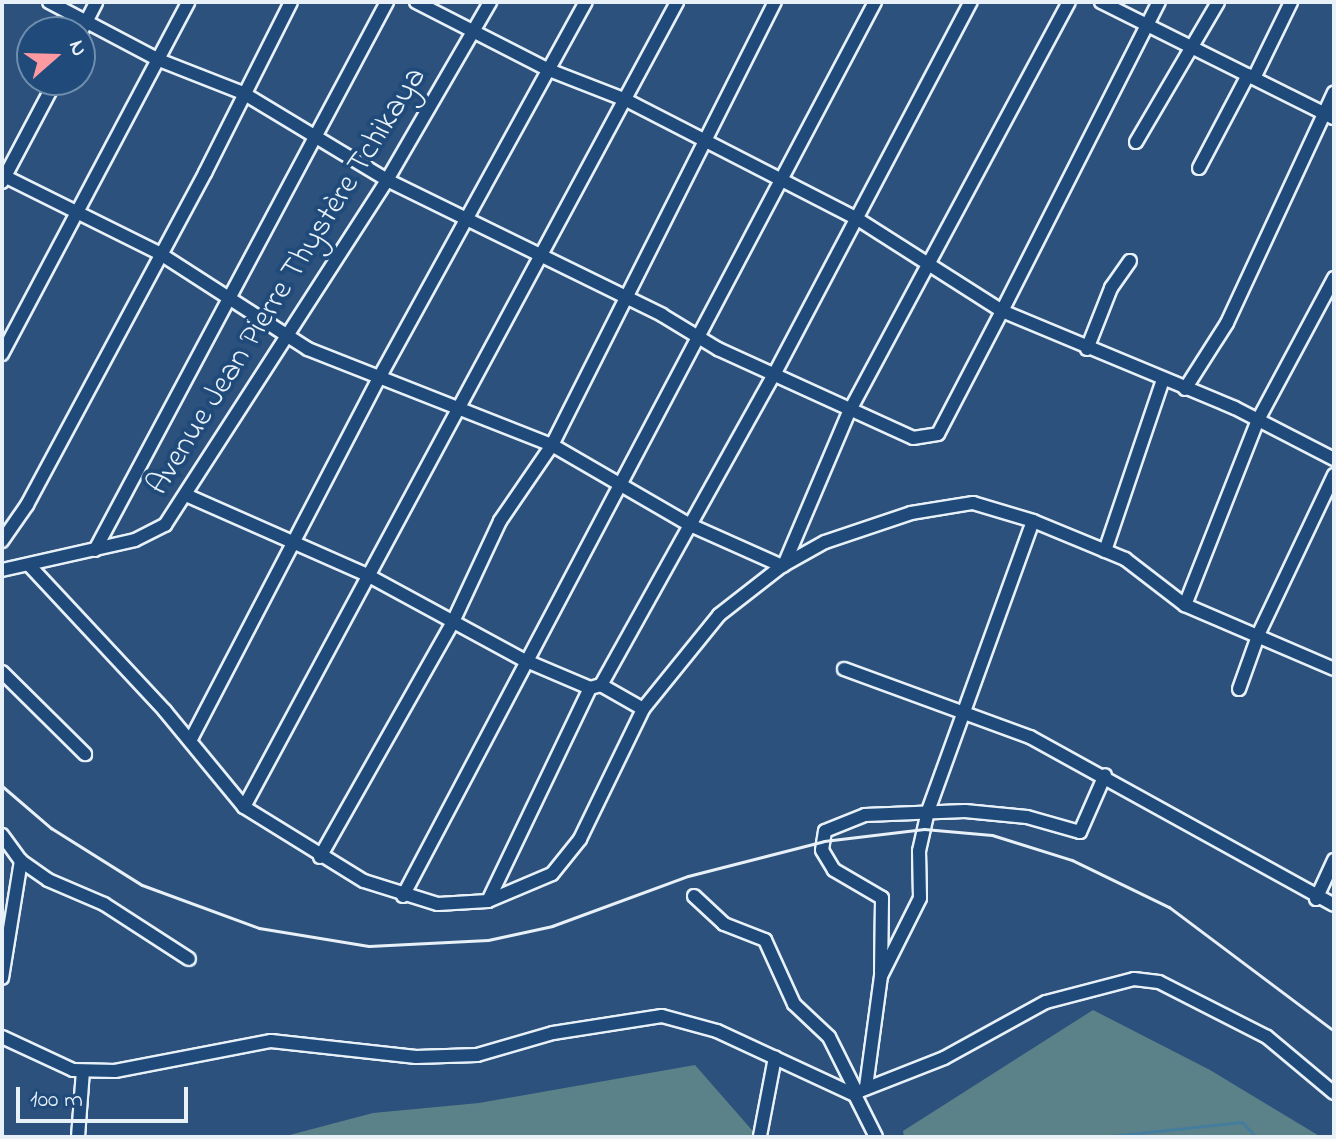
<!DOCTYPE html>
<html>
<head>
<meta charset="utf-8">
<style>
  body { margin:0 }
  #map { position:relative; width:1336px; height:1139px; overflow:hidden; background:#2d517d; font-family:"Indie Flower",sans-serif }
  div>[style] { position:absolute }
  .green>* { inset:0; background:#5b8288 }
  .stream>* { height:3px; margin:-1.5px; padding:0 1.5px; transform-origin:1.5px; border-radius:1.5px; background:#457d9e }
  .roads { filter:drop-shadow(2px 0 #e8f1f8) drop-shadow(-2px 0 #e8f1f8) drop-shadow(0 2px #e8f1f8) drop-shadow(0 -2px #e8f1f8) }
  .minor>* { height:12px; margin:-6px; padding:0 6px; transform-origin:6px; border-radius:6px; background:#1f4a7a }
  .rail>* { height:3px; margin:-1.5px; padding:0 1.5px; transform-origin:1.5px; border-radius:1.5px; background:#e8f1f8 }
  span { translate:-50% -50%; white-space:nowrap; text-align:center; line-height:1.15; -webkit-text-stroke:8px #1f4a7a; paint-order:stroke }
  .street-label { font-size:32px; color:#e8f1f8 }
  .frame { position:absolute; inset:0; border:4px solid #e8f1f8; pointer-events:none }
  .north { position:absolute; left:16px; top:16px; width:80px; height:80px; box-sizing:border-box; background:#1f4a7a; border:2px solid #6f8dac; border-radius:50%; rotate:70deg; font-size:22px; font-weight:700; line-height:32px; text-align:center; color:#e8f1f8 }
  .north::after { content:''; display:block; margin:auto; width:28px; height:36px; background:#ff9aa2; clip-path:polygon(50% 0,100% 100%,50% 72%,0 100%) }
  .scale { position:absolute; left:16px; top:1087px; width:172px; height:36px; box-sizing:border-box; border:4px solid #e8f1f8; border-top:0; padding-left:10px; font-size:24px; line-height:28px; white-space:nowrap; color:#e8f1f8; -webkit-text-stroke:6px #1f4a7a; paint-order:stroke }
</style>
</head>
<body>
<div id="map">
  <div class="green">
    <div style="clip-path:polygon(1093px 1010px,1210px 1070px,1321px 1137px,904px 1137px,903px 1131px)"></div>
    <div style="clip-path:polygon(695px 1065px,758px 1137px,282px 1137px,373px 1113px,479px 1103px)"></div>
  </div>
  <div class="stream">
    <div style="left:1101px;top:1137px;width:142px;rotate:-6.1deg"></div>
    <div style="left:1242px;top:1122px;width:21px;rotate:47deg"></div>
  </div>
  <div class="roads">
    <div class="minor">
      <div style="left:49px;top:2px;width:124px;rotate:27.8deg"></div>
      <div style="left:159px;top:60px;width:90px;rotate:21.4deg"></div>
      <div style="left:243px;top:93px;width:168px;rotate:31.1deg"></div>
      <div style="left:387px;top:180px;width:306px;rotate:26.1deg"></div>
      <div style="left:662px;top:315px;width:66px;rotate:31.3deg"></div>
      <div style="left:718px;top:349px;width:214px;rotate:24.5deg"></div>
      <div style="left:913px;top:438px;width:25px;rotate:-9deg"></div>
      <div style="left:938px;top:434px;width:139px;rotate:-62.5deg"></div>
      <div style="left:1002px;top:311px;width:252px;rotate:22.6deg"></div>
      <div style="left:1235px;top:408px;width:111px;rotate:27.3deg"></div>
      <div style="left:416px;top:2px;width:149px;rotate:27.1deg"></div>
      <div style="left:549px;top:70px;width:83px;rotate:21.3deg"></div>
      <div style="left:626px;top:100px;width:259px;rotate:27.2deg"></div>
      <div style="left:856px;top:218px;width:173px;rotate:32.5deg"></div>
      <div style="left:1002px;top:311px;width:347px;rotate:-63.1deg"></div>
      <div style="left:1101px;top:2px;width:260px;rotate:26.5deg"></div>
      <div style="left:80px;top:34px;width:36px;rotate:-63deg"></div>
      <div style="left:1254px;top:78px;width:85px;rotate:-64deg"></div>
      <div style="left:1136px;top:142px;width:162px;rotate:-59.6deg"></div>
      <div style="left:1199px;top:168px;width:105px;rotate:-62.2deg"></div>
      <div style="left:2px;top:175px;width:175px;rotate:26.4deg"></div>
      <div style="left:159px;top:253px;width:177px;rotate:32.8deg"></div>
      <div style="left:308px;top:349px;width:262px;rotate:21.5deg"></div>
      <div style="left:552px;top:445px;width:160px;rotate:30.1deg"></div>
      <div style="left:690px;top:525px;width:101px;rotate:24deg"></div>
      <div style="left:2px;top:182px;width:115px;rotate:-62.1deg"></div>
      <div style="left:1087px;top:349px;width:66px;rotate:-68.5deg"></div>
      <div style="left:1111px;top:288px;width:33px;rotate:-55deg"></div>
      <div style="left:2px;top:354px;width:398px;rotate:-62.1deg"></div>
      <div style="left:1185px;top:389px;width:78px;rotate:-57.5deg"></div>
      <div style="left:1227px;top:323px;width:254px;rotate:-65.1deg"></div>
      <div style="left:188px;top:496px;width:198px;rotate:23.8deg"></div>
      <div style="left:369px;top:576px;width:176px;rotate:28.5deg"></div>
      <div style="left:524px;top:660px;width:72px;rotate:23deg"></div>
      <div style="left:590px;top:688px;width:11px;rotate:-15deg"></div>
      <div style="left:601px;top:685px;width:48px;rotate:29.7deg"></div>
      <div style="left:2px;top:541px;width:44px;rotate:-55.2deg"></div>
      <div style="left:27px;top:505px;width:377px;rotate:-61.8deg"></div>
      <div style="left:205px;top:173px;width:191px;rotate:-63.3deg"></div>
      <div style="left:95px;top:550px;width:621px;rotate:-61.95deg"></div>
      <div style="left:1105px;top:551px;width:181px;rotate:-71.3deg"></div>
      <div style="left:29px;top:565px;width:200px;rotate:47deg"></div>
      <div style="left:165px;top:711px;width:124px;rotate:50.5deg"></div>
      <div style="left:244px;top:807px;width:141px;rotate:31.7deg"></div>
      <div style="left:364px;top:881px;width:77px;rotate:17.3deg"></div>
      <div style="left:438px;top:904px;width:50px;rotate:-3.4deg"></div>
      <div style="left:488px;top:901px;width:69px;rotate:-22.9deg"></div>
      <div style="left:552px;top:874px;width:45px;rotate:-51.3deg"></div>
      <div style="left:580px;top:839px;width:144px;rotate:-64.1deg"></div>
      <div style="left:643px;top:709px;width:121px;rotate:-51deg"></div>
      <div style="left:719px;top:615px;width:80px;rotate:-37.9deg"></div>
      <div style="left:782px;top:566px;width:49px;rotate:-29.2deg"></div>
      <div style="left:825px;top:542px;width:91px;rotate:-18.6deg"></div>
      <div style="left:911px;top:513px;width:63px;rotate:-9.2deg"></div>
      <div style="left:973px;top:503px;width:63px;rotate:16.7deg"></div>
      <div style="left:1033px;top:521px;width:100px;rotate:22.4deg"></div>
      <div style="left:1125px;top:559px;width:76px;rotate:37.5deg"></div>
      <div style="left:1185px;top:605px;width:162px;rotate:23.2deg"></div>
      <div style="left:784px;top:565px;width:166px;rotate:-67deg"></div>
      <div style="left:849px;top:412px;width:465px;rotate:-61.8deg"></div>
      <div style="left:2px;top:570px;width:136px;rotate:-12.7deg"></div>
      <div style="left:135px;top:540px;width:34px;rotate:-27deg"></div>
      <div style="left:165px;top:525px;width:410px;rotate:-57.2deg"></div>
      <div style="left:387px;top:180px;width:206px;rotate:-59.9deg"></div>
      <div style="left:1185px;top:605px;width:199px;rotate:-68.5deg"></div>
      <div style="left:1258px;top:420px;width:161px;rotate:-61.8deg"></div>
      <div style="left:844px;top:669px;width:198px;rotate:20.1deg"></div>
      <div style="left:1030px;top:737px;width:347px;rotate:28.9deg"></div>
      <div style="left:2px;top:672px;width:117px;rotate:44.7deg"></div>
      <div style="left:601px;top:685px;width:357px;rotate:-60.9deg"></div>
      <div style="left:775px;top:373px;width:420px;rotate:-62.2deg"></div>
      <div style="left:1239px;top:689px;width:59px;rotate:-70.3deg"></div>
      <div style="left:1259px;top:633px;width:175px;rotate:-64.6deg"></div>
      <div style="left:190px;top:741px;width:409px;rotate:-62.5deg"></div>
      <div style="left:379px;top:378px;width:429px;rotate:-61.2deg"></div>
      <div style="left:244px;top:807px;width:914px;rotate:-61.72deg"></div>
      <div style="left:2px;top:835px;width:32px;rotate:54deg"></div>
      <div style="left:21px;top:861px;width:33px;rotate:35deg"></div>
      <div style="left:48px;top:880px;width:61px;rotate:23.2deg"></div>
      <div style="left:104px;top:904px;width:101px;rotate:32.9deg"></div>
      <div style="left:320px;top:857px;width:268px;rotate:-60.5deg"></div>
      <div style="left:452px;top:624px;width:114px;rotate:-65deg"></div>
      <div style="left:500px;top:521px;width:92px;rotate:-55.6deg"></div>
      <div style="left:552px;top:445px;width:496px;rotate:-63.3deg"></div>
      <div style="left:403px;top:896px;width:1011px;rotate:-62.17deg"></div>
      <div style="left:694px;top:896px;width:41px;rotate:43deg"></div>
      <div style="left:724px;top:924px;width:44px;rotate:21.3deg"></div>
      <div style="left:765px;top:940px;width:70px;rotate:65.6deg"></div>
      <div style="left:794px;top:1004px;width:48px;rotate:43.3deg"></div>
      <div style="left:829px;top:1037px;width:63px;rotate:63.4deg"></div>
      <div style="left:1316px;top:899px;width:43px;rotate:-65.2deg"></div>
      <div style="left:488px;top:901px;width:236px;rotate:-64.4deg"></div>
      <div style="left:881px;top:972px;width:74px;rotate:-89.2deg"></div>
      <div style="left:882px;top:898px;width:56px;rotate:-149.7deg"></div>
      <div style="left:834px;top:870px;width:23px;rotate:-121deg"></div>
      <div style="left:822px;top:850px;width:19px;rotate:-81deg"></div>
      <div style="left:825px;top:831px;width:43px;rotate:-21.8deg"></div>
      <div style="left:865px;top:815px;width:100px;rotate:-2.3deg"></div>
      <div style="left:965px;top:811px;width:62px;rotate:5.5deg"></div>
      <div style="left:1027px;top:817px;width:55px;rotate:15.8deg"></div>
      <div style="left:1080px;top:832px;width:62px;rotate:-66.3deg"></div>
      <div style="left:2px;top:978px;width:119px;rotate:-80.8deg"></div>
      <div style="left:2px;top:1037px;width:78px;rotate:24.9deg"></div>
      <div style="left:73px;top:1070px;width:42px;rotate:1.4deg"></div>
      <div style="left:115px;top:1071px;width:159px;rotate:-10.9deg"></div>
      <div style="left:271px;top:1041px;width:146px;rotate:6.3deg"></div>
      <div style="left:416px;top:1057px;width:61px;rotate:-1.9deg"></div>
      <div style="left:477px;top:1055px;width:79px;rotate:-16.1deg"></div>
      <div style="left:553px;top:1033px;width:110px;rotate:-8.9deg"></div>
      <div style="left:662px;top:1016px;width:57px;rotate:15.3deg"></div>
      <div style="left:717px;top:1031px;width:152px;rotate:24.9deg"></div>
      <div style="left:855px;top:1095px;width:47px;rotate:63.4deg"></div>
      <div style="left:866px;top:1087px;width:112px;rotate:-82.3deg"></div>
      <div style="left:881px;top:976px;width:87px;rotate:-63.4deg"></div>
      <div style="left:920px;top:898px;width:47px;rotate:-91.2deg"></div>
      <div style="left:919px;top:851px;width:41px;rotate:-77.3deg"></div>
      <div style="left:928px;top:811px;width:308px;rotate:-70.1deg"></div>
      <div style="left:860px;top:1091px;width:90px;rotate:-21.4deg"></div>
      <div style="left:944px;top:1058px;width:116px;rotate:-28.8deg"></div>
      <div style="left:1046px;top:1002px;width:91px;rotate:-14.6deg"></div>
      <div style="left:1134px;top:979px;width:25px;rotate:7deg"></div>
      <div style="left:1159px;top:982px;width:121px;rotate:27deg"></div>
      <div style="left:1267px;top:1037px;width:87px;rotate:39.9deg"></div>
      <div style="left:760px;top:1136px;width:80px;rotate:-79.2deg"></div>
      <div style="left:78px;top:1137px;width:66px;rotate:-85.7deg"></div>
    </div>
  </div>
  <div class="rail">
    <div style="left:2px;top:786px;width:65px;rotate:40.6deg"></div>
    <div style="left:51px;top:828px;width:107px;rotate:32.1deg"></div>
    <div style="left:142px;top:885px;width:125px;rotate:20.2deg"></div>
    <div style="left:259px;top:928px;width:111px;rotate:9.3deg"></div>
    <div style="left:369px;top:946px;width:119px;rotate:-2.9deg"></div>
    <div style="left:488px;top:940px;width:66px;rotate:-12.3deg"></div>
    <div style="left:552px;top:926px;width:145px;rotate:-20.2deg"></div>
    <div style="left:688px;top:876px;width:140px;rotate:-14.4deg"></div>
    <div style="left:824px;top:841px;width:101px;rotate:-6.8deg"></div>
    <div style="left:924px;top:829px;width:68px;rotate:5deg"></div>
    <div style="left:992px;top:835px;width:84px;rotate:17.4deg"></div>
    <div style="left:1072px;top:860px;width:108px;rotate:25.9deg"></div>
    <div style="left:1169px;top:907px;width:206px;rotate:36.9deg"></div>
  </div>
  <div class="street-label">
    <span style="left:288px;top:282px;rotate:-58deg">Avenue Jean Pierre Thystère Tchikaya</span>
  </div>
  <div class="frame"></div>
  <div class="north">N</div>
  <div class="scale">100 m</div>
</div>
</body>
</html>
